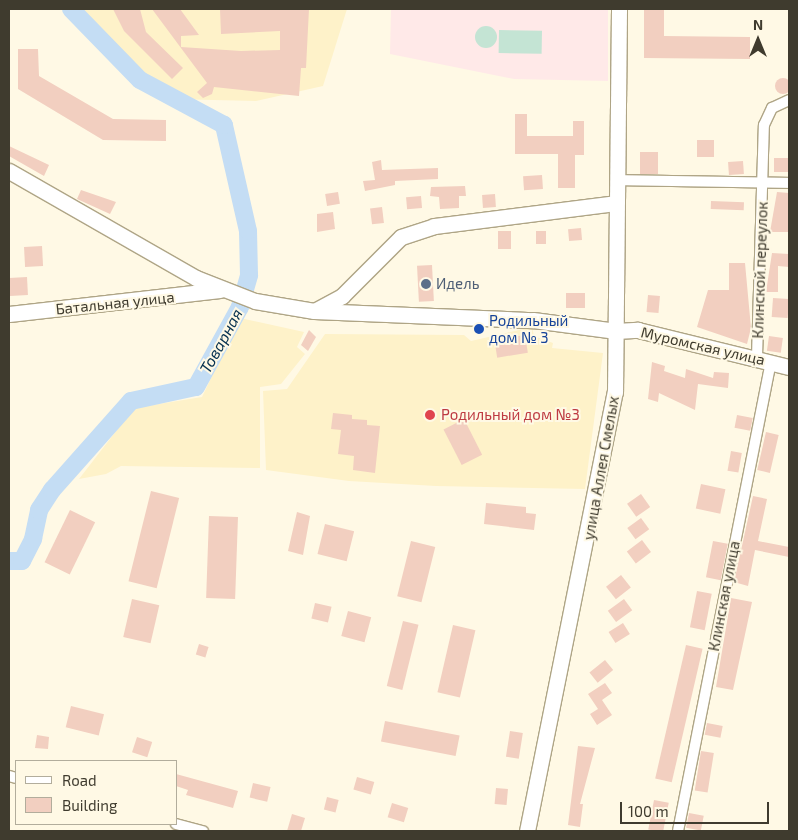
<!DOCTYPE html>
<html>
<head>
<meta charset="utf-8">
<style>
  body { margin:0 }
  #map { position:relative; width:798px; height:840px; overflow:hidden; background:#fff9e5; font-family:"Exo 2",sans-serif }
  div>[style] { position:absolute }
  .built>* { inset:0; background:#fef2c9 }
  .education>* { inset:0; background:#ffe9e8 }
  .green>* { inset:0; background:#c4e4d4; transform-origin:0 0 }
  .round { border-radius:50% }
  .river>* { height:18px; margin:-9px; padding:0 9px; transform-origin:9px; border-radius:9px; background:#c4ddf4 }
  .building>* { inset:0; background:#f2cfc0; transform-origin:0 0 }
  .roads { filter:drop-shadow(1px 0 #afa586) drop-shadow(-1px 0 #afa586) drop-shadow(0 1px #afa586) drop-shadow(0 -1px #afa586) }
  .street>* { height:10px; margin:-5px; padding:0 5px; transform-origin:5px; border-radius:5px; background:#fff }
  .secondary>* { height:15px; margin:-7.5px; padding:0 7.5px; transform-origin:7.5px; border-radius:7.5px; background:#fff }
  .dots>* { width:14px; height:14px; translate:-50% -50%; box-sizing:border-box; border:2px solid #fff9e5; border-radius:50% }
  span { translate:-50% -50%; white-space:nowrap; text-align:center; line-height:1.15; -webkit-text-stroke:4px #fff9e5; paint-order:stroke }
  .street-label { font-size:15px; color:#3f3b2e }
  .service-label { font-size:15px; color:#4e5e75 }
  .left { translate:0 -50%; text-align:left }
  .transit-label { font-size:15px; color:#164399 }
  .health-label { font-size:15px; color:#be3a42 }
  .water-label { font-size:16px; color:#063150; font-style:italic }
  .frame { position:absolute; inset:0; border:10px solid #3f3b2e; pointer-events:none }
  .legend { position:absolute; left:15px; top:760px; width:162px; height:65px; box-sizing:border-box; background:#fff9e5; border:1px solid #b2ad9c; margin:0; padding:6px 9px; list-style:none; font-size:15px; color:#3f3b2e }
  .legend li { display:flex; align-items:center; gap:10px; height:25px }
  .legend b { width:25px; border:1px solid #b2ad9c }
  .north { position:absolute; left:733px; top:15px; width:50px; height:50px; -webkit-text-stroke:4px #fff9e5; paint-order:stroke; rotate:0deg; font-size:14px; font-weight:700; line-height:20px; text-align:center; color:#3f3b2e }
  .north::after { content:''; display:block; margin:auto; width:18px; height:22px; background:#3f3b2e; clip-path:polygon(50% 0,100% 100%,50% 72%,0 100%) }
  .scale { position:absolute; left:620px; top:802px; width:149px; height:22px; box-sizing:border-box; border:2px solid #3f3b2e; border-top:0; padding-left:6px; font-size:15px; line-height:18px; white-space:nowrap; color:#3f3b2e; -webkit-text-stroke:4px #fff9e5; paint-order:stroke }
</style>
</head>
<body>
<div id="map">
  <div class="built">
    <div style="clip-path:polygon(64px 9px,347px 9px,323px 86px,256px 101px,171px 99px)"></div>
    <div style="clip-path:polygon(240px 318px,304px 332px,297px 347px,305px 354px,281px 384px,260px 387px,260px 468px,121px 466px,106px 474px,79px 479px,134px 408px,202px 397px)"></div>
    <div style="clip-path:polygon(532px 327px,534px 336px,553px 343px,552px 348px,603px 353px,585px 489px,436px 486px,349px 481px,266px 470px,263px 391px,287px 389px,325px 334px,464px 335px,471px 341px)"></div>
  </div>
  <div class="education">
    <div style="clip-path:polygon(391px 9px,608px 9px,608px 81px,514px 79px,390px 54px)"></div>
  </div>
  <div class="green">
    <div class="round" style="left:475px;top:26px;width:22px;height:22px"></div>
    <div style="left:499px;top:30px;width:43px;height:23px;rotate:1deg"></div>
  </div>
  <div class="river">
    <div style="left:9px;top:561px;width:13px"></div>
    <div style="left:22px;top:561px;width:25px;rotate:-63deg"></div>
    <div style="left:33px;top:539px;width:30px;rotate:-78deg"></div>
    <div style="left:39px;top:510px;width:24px;rotate:-57deg"></div>
    <div style="left:52px;top:490px;width:119px;rotate:-48.4deg"></div>
    <div style="left:131px;top:401px;width:66px;rotate:-12.2deg"></div>
    <div style="left:196px;top:387px;width:91px;rotate:-61.2deg"></div>
    <div style="left:240px;top:307px;width:33px;rotate:-74deg"></div>
    <div style="left:249px;top:275px;width:44px;rotate:-91.3deg"></div>
    <div style="left:248px;top:231px;width:109px;rotate:-102.8deg"></div>
    <div style="left:224px;top:125px;width:95px;rotate:-151.8deg"></div>
    <div style="left:140px;top:80px;width:99px;rotate:-134.2deg"></div>
  </div>
  <div class="building">
    <div style="clip-path:polygon(113px 9px,140px 9px,146px 32px,183px 68px,172px 79px,124px 31px)"></div>
    <div style="clip-path:polygon(152px 9px,180px 9px,199px 35px,181px 36px,181px 47px,241px 51px,280px 50px,280px 31px,221px 34px,220px 9px,309px 9px,306px 68px,301px 68px,299px 96px,214px 87px,212px 94px,203px 98px,197px 92px,207px 83px)"></div>
    <div style="clip-path:polygon(644px 9px,664px 9px,664px 36px,750px 37px,750px 59px,644px 58px)"></div>
    <div style="clip-path:polygon(18px 49px,38px 49px,39px 76px,113px 119px,166px 120px,166px 141px,103px 140px,18px 89px)"></div>
    <div class="round" style="left:775px;top:78px;width:16px;height:16px"></div>
    <div style="clip-path:polygon(515px 114px,527px 114px,527px 136px,573px 136px,573px 121px,584px 121px,584px 155px,575px 155px,575px 188px,558px 188px,558px 154px,515px 154px)"></div>
    <div style="left:697px;top:140px;width:17px;height:17px"></div>
    <div style="clip-path:polygon(9px 146px,49px 165px,44px 176px,9px 156px)"></div>
    <div style="left:640px;top:152px;width:18px;height:22px"></div>
    <div style="left:789px;top:158px;width:14px;height:15px;rotate:90deg"></div>
    <div style="clip-path:polygon(381px 160px,382px 170px,438px 168px,438px 179px,395px 181px,395px 185px,365px 191px,363px 181px,375px 180px,372px 162px)"></div>
    <div style="left:743px;top:161px;width:13px;height:15px;rotate:86deg"></div>
    <div style="left:542px;top:175px;width:14px;height:19px;rotate:86deg"></div>
    <div style="clip-path:polygon(465px 186px,466px 196px,459px 196px,459px 208px,440px 209px,439px 197px,430px 196px,431px 187px)"></div>
    <div style="clip-path:polygon(81px 190px,116px 202px,110px 214px,77px 199px)"></div>
    <div style="left:338px;top:192px;width:12px;height:13px;rotate:81deg"></div>
    <div style="clip-path:polygon(777px 192px,789px 193px,789px 232px,770px 232px)"></div>
    <div style="left:495px;top:194px;width:13px;height:13px;rotate:86deg"></div>
    <div style="left:421px;top:196px;width:12px;height:15px;rotate:85deg"></div>
    <div style="left:711px;top:201px;width:33px;height:8px;rotate:2deg"></div>
    <div style="left:382px;top:207px;width:16px;height:12px;rotate:83deg"></div>
    <div style="clip-path:polygon(333px 212px,335px 229px,317px 232px,317px 214px)"></div>
    <div style="left:581px;top:228px;width:12px;height:13px;rotate:85deg"></div>
    <div style="left:498px;top:231px;width:13px;height:18px"></div>
    <div style="left:536px;top:231px;width:10px;height:13px"></div>
    <div style="left:42px;top:246px;width:20px;height:18px;rotate:87deg"></div>
    <div style="clip-path:polygon(772px 253px,789px 254px,789px 267px,778px 266px,778px 292px,766px 292px)"></div>
    <div style="clip-path:polygon(729px 263px,745px 263px,751px 328px,747px 344px,697px 327px,708px 290px,729px 290px)"></div>
    <div style="left:432px;top:265px;width:36px;height:15px;rotate:87deg"></div>
    <div style="left:27px;top:277px;width:18px;height:18px;rotate:87deg"></div>
    <div style="left:566px;top:293px;width:19px;height:15px"></div>
    <div style="left:648px;top:295px;width:12px;height:17px;rotate:5deg"></div>
    <div style="left:773px;top:298px;width:16px;height:19px;rotate:4deg"></div>
    <div style="clip-path:polygon(309px 330px,316px 337px,308px 351px,301px 345px)"></div>
    <div style="left:525px;top:335px;width:18px;height:31px;rotate:81deg"></div>
    <div style="left:769px;top:336px;width:14px;height:15px;rotate:8deg"></div>
    <div style="clip-path:polygon(652px 362px,665px 366px,664px 371px,685px 378px,686px 369px,713px 378px,714px 372px,729px 373px,728px 388px,698px 384px,695px 410px,659px 393px,658px 402px,648px 399px)"></div>
    <div style="clip-path:polygon(333px 413px,352px 415px,352px 419px,367px 420px,367px 425px,380px 426px,375px 473px,353px 470px,354px 456px,338px 454px,341px 430px,331px 429px)"></div>
    <div style="left:737px;top:415px;width:16px;height:13px;rotate:11deg"></div>
    <div style="left:464px;top:419px;width:40px;height:23px;rotate:63deg"></div>
    <div style="left:766px;top:432px;width:13px;height:39px;rotate:13deg"></div>
    <div style="left:731px;top:451px;width:11px;height:20px;rotate:10deg"></div>
    <div style="left:701px;top:484px;width:25px;height:25px;rotate:12deg"></div>
    <div style="left:151px;top:491px;width:29px;height:93px;rotate:14deg"></div>
    <div style="left:641px;top:494px;width:16px;height:17px;rotate:55deg"></div>
    <div style="clip-path:polygon(753px 496px,767px 499px,758px 541px,789px 547px,789px 557px,755px 550px,748px 586px,734px 582px)"></div>
    <div style="clip-path:polygon(486px 503px,526px 507px,526px 513px,536px 514px,534px 530px,484px 524px)"></div>
    <div style="left:70px;top:510px;width:28px;height:58px;rotate:26deg"></div>
    <div style="clip-path:polygon(297px 512px,310px 516px,303px 555px,288px 551px)"></div>
    <div style="left:209px;top:516px;width:29px;height:82px;rotate:2deg"></div>
    <div style="left:641px;top:518px;width:14px;height:17px;rotate:54deg"></div>
    <div style="left:325px;top:524px;width:30px;height:31px;rotate:14deg"></div>
    <div style="left:642px;top:540px;width:15px;height:19px;rotate:53deg"></div>
    <div style="left:411px;top:541px;width:25px;height:57px;rotate:14deg"></div>
    <div style="left:713px;top:541px;width:15px;height:37px;rotate:11deg"></div>
    <div style="left:621px;top:575px;width:16px;height:19px;rotate:52deg"></div>
    <div style="left:697px;top:591px;width:15px;height:37px;rotate:11deg"></div>
    <div style="clip-path:polygon(731px 598px,752px 602px,733px 690px,716px 687px)"></div>
    <div style="left:132px;top:599px;width:28px;height:39px;rotate:13deg"></div>
    <div style="left:624px;top:599px;width:14px;height:20px;rotate:54deg"></div>
    <div style="left:315px;top:603px;width:17px;height:16px;rotate:13deg"></div>
    <div style="left:348px;top:611px;width:24px;height:26px;rotate:15deg"></div>
    <div style="left:403px;top:621px;width:16px;height:67px;rotate:14deg"></div>
    <div style="left:623px;top:623px;width:13px;height:17px;rotate:58deg"></div>
    <div style="left:453px;top:625px;width:23px;height:69px;rotate:13deg"></div>
    <div style="left:199px;top:644px;width:10px;height:11px;rotate:17deg"></div>
    <div style="left:686px;top:645px;width:17px;height:137px;rotate:13deg"></div>
    <div style="left:605px;top:660px;width:13px;height:20px;rotate:51deg"></div>
    <div style="clip-path:polygon(605px 683px,612px 693px,602px 700px,612px 715px,597px 725px,590px 714px,598px 709px,588px 694px)"></div>
    <div style="left:71px;top:706px;width:34px;height:22px;rotate:14deg"></div>
    <div style="left:385px;top:721px;width:76px;height:21px;rotate:11deg"></div>
    <div style="left:707px;top:723px;width:16px;height:12px;rotate:11deg"></div>
    <div style="left:510px;top:731px;width:13px;height:26px;rotate:9deg"></div>
    <div style="clip-path:polygon(37px 735px,49px 737px,48px 749px,35px 748px)"></div>
    <div style="left:137px;top:737px;width:16px;height:16px;rotate:18deg"></div>
    <div style="clip-path:polygon(578px 746px,595px 748px,580px 804px,583px 804px,580px 827px,568px 825px)"></div>
    <div style="left:701px;top:751px;width:13px;height:40px;rotate:9deg"></div>
    <div style="clip-path:polygon(176px 774px,238px 791px,233px 808px,186px 795px,188px 790px,176px 786px)"></div>
    <div style="left:357px;top:777px;width:18px;height:13px;rotate:16deg"></div>
    <div style="left:253px;top:783px;width:18px;height:15px;rotate:13deg"></div>
    <div style="left:496px;top:788px;width:12px;height:16px;rotate:5deg"></div>
    <div style="left:327px;top:797px;width:12px;height:13px;rotate:14deg"></div>
    <div style="left:654px;top:800px;width:15px;height:30px;rotate:11deg"></div>
    <div style="left:392px;top:803px;width:17px;height:15px;rotate:17deg"></div>
    <div style="left:689px;top:813px;width:15px;height:15px;rotate:11deg"></div>
    <div style="clip-path:polygon(292px 814px,305px 818px,301px 831px,287px 831px)"></div>
  </div>
  <div class="roads">
    <div class="street">
      <div style="left:616px;top:180px;width:173px;rotate:1deg"></div>
      <div style="left:757px;top:357px;width:232px;rotate:-88.3deg"></div>
      <div style="left:764px;top:125px;width:19px;rotate:-65deg"></div>
      <div style="left:772px;top:108px;width:19px;rotate:-25deg"></div>
      <div style="left:9px;top:776px;width:7px;rotate:16deg"></div>
      <div style="left:176px;top:824px;width:28px;rotate:15deg"></div>
      <div style="left:678px;top:831px;width:478px;rotate:-78.8deg"></div>
    </div>
    <div class="secondary">
      <div style="left:9px;top:171px;width:215px;rotate:29.8deg"></div>
      <div style="left:196px;top:278px;width:63px;rotate:21.3deg"></div>
      <div style="left:255px;top:301px;width:60px;rotate:9.6deg"></div>
      <div style="left:314px;top:311px;width:219px;rotate:2.4deg"></div>
      <div style="left:533px;top:320px;width:84px;rotate:7.5deg"></div>
      <div style="left:616px;top:331px;width:22px;rotate:-3deg"></div>
      <div style="left:638px;top:330px;width:155px;rotate:13.8deg"></div>
      <div style="left:316px;top:310px;width:30px;rotate:-28deg"></div>
      <div style="left:342px;top:296px;width:83px;rotate:-45deg"></div>
      <div style="left:401px;top:237px;width:35px;rotate:-18deg"></div>
      <div style="left:434px;top:226px;width:183px;rotate:-7.2deg"></div>
      <div style="left:9px;top:314px;width:212px;rotate:-6.5deg"></div>
      <div style="left:527px;top:831px;width:448px;rotate:-78.7deg"></div>
      <div style="left:615px;top:392px;width:383px;rotate:-89.4deg"></div>
    </div>
  </div>
  <div class="dots">
    <div style="left:426px;top:284px;background:#5c6f8a"></div>
    <div style="left:479px;top:329px;background:#1a4fb4"></div>
    <div style="left:430px;top:415px;background:#e0444e"></div>
  </div>
  <div class="street-label">
    <span style="left:760px;top:270px;rotate:-88deg">Клинской переулок</span>
    <span style="left:115px;top:303px;rotate:-6deg">Батальная улица</span>
    <span style="left:703px;top:346px;rotate:13deg">Муромская улица</span>
    <span style="left:601px;top:468px;rotate:-80deg">улица Аллея Смелых</span>
    <span style="left:724px;top:596px;rotate:-79deg">Клинская улица</span>
  </div>
  <div class="service-label">
    <span class="left" style="left:436px;top:284px">Идель</span>
  </div>
  <div class="transit-label">
    <span class="left" style="left:489px;top:329px">Родильный<br>дом № 3</span>
  </div>
  <div class="health-label">
    <span class="left" style="left:441px;top:415px">Родильный дом №3</span>
  </div>
  <div class="water-label">
    <span style="left:221px;top:341px;rotate:-61deg">Товарная</span>
  </div>
  <div class="frame"></div>
  <ul class="legend">
  <li><b style="height:6px;background:#fff"></b>Road</li>
  <li><b style="height:14px;background:#f2cfc0"></b>Building</li>
  </ul>
  <div class="north">N</div>
  <div class="scale">100 m</div>
</div>
</body>
</html>
